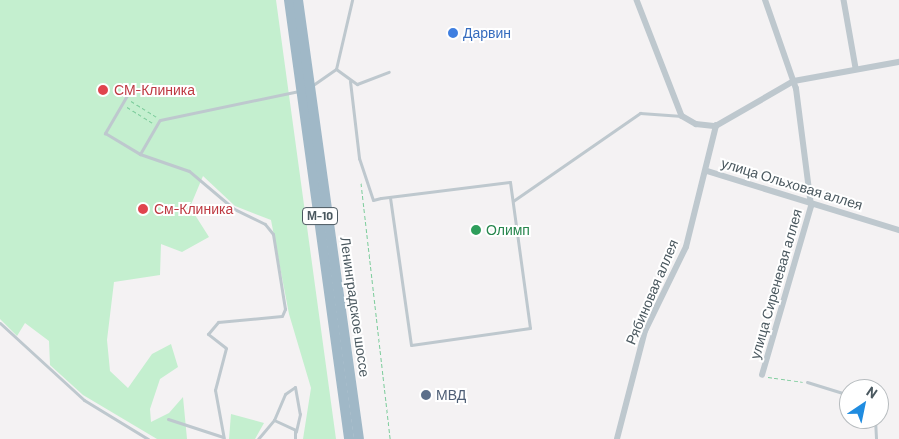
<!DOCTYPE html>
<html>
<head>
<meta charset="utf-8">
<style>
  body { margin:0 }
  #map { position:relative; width:899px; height:439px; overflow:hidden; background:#f4f2f3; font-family:Barlow,sans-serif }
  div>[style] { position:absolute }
  .green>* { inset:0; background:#c4efcf }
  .path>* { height:1px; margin-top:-0.5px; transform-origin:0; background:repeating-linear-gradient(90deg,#7ccc9b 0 4px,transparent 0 6.5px) }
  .service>* { height:3px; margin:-1.5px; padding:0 1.5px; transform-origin:1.5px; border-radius:1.5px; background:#bec8ce }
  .minor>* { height:5.5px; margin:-2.75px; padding:0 2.75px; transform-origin:2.75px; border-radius:2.75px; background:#bec8ce }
  .trunk>* { height:10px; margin:-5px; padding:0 5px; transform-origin:5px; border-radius:5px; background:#a0b8c7 }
  .dots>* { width:14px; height:14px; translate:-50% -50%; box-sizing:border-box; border:2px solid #fff; border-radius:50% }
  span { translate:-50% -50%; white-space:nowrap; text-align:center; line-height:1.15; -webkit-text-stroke:4px #fff; paint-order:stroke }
  .shield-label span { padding:1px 4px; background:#fff; border:1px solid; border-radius:4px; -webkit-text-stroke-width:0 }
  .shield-label { font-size:12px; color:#4a585f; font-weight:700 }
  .shop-label { font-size:14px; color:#366cbe }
  .left { translate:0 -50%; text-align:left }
  .health-label { font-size:14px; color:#be3a42 }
  .street-label { font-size:14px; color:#4a585f }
  .leisure-label { font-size:14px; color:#27864d }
  .service-label { font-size:14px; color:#4e5e75 }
  .north { position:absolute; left:839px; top:379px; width:50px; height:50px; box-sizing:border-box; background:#fff; border:1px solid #b7bcbf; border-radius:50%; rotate:34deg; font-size:14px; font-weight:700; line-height:20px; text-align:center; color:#4a585f }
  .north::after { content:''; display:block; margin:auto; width:18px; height:22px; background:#208ce0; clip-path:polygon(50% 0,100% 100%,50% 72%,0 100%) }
</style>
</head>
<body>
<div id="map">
  <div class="green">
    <div style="clip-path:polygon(0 0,276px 0,336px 439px,303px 439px,311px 388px,289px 314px,271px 220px,235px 206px,203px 176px,190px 207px,209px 237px,182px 252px,161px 244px,160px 275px,114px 282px,107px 340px,110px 371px,128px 388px,152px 354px,171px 344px,178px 367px,160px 379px,150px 409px,151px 422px,169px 413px,183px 397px,187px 439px,157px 439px,83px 395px,50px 365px,49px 341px,25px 323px,17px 336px,0 319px)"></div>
    <div style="clip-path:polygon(231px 414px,264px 423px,255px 439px,229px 439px)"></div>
  </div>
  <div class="path">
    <div style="left:131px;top:101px;width:31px;rotate:32deg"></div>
    <div style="left:127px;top:107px;width:31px;rotate:32deg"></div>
    <div style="left:361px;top:183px;width:258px;rotate:83.5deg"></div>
    <div style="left:768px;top:377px;width:35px;rotate:8deg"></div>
  </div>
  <div class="service">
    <div style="left:336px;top:69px;width:26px;rotate:36deg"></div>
    <div style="left:357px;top:84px;width:34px;rotate:-21deg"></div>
    <div style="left:350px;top:81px;width:78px;rotate:83.3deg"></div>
    <div style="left:359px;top:158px;width:44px;rotate:71.6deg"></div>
    <div style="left:373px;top:200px;width:8px;rotate:-14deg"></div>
    <div style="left:381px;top:198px;width:130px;rotate:-7.1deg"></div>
    <div style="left:510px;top:182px;width:147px;rotate:82.2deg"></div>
    <div style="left:530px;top:328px;width:120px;rotate:171.9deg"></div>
    <div style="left:411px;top:345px;width:149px;rotate:-98.1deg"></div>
    <div style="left:313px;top:85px;width:28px;rotate:-35deg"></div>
    <div style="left:336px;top:69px;width:71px;rotate:-76.9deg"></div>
    <div style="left:129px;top:92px;width:48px;rotate:120.3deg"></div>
    <div style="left:105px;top:133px;width:41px;rotate:31deg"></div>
    <div style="left:513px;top:201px;width:155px;rotate:-34.7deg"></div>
    <div style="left:640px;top:113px;width:42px;rotate:4.1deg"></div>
    <div style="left:0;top:323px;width:114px;rotate:42.5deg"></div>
    <div style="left:84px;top:400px;width:75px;rotate:31.4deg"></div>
    <div style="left:807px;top:382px;width:44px;rotate:17.2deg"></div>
    <div style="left:168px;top:419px;width:58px;rotate:18.1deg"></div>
    <div style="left:875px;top:419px;width:20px;rotate:87deg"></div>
    <div style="left:274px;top:420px;width:28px;rotate:-67deg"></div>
    <div style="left:285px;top:394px;width:12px;rotate:-35deg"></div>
    <div style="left:295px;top:387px;width:27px;rotate:80deg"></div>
    <div style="left:300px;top:414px;width:18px;rotate:103deg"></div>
    <div style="left:224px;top:439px;width:50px;rotate:-100.4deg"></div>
    <div style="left:215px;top:390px;width:43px;rotate:-75.3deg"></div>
    <div style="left:226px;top:348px;width:23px;rotate:-142deg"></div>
    <div style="left:208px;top:334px;width:16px;rotate:-50deg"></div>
    <div style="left:218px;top:322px;width:64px;rotate:-5.4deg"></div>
    <div style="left:282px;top:316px;width:8px;rotate:-67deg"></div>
    <div style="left:285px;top:309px;width:76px;rotate:-99.1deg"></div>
    <div style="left:273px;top:234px;width:13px;rotate:-129deg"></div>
    <div style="left:265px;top:224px;width:34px;rotate:-154deg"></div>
    <div style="left:234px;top:209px;width:59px;rotate:-139.8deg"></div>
    <div style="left:189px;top:171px;width:52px;rotate:-160.9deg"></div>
    <div style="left:140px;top:154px;width:39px;rotate:-60deg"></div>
    <div style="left:160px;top:120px;width:142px;rotate:-11.8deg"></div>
    <div style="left:258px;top:439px;width:25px;rotate:-50deg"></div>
    <div style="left:274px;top:420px;width:23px;rotate:25deg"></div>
    <div style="left:295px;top:430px;width:9px;rotate:90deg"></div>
  </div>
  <div class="minor">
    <div style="left:637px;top:0;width:124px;rotate:68.8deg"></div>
    <div style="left:682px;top:116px;width:16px;rotate:30deg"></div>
    <div style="left:696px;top:124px;width:20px;rotate:6deg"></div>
    <div style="left:844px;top:0;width:69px;rotate:80deg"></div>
    <div style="left:716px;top:126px;width:90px;rotate:-30deg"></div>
    <div style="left:794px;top:81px;width:107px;rotate:-10.3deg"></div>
    <div style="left:707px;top:171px;width:201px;rotate:17.1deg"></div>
    <div style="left:762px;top:375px;width:176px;rotate:-73.8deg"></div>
    <div style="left:811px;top:206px;width:118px;rotate:-97.3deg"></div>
    <div style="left:796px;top:89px;width:94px;rotate:-109.2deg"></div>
    <div style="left:617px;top:439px;width:112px;rotate:-75.5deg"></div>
    <div style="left:645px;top:331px;width:93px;rotate:-64deg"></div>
    <div style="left:686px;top:247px;width:125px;rotate:-76.1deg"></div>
  </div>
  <div class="trunk">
    <div style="left:289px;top:0;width:443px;rotate:82.2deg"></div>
    <div style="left:298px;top:0;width:443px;rotate:82.1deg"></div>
  </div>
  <div class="dots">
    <div style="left:453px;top:33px;background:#3f7fe0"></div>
    <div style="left:103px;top:90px;background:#e0444e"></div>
    <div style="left:143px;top:209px;background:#e0444e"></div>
    <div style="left:476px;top:230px;background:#2e9e5b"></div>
    <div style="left:426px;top:395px;background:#5c6f8a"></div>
  </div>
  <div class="shield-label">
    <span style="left:320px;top:216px">М-10</span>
  </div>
  <div class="shop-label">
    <span class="left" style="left:463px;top:33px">Дарвин</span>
  </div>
  <div class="health-label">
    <span class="left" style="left:114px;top:90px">СМ-Клиника</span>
    <span class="left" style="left:154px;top:209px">См-Клиника</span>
  </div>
  <div class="street-label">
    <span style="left:792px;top:184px;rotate:17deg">улица Ольховая аллея</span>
    <span style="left:776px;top:284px;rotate:-74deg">улица Сиреневая аллея</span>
    <span style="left:652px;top:292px;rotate:-67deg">Рябиновая аллея</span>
    <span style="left:355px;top:307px;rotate:82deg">Ленинградское шоссе</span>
  </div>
  <div class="leisure-label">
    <span class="left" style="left:486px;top:230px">Олимп</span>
  </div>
  <div class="service-label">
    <span class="left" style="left:436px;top:395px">МВД</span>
  </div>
  <div class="north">N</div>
</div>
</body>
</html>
